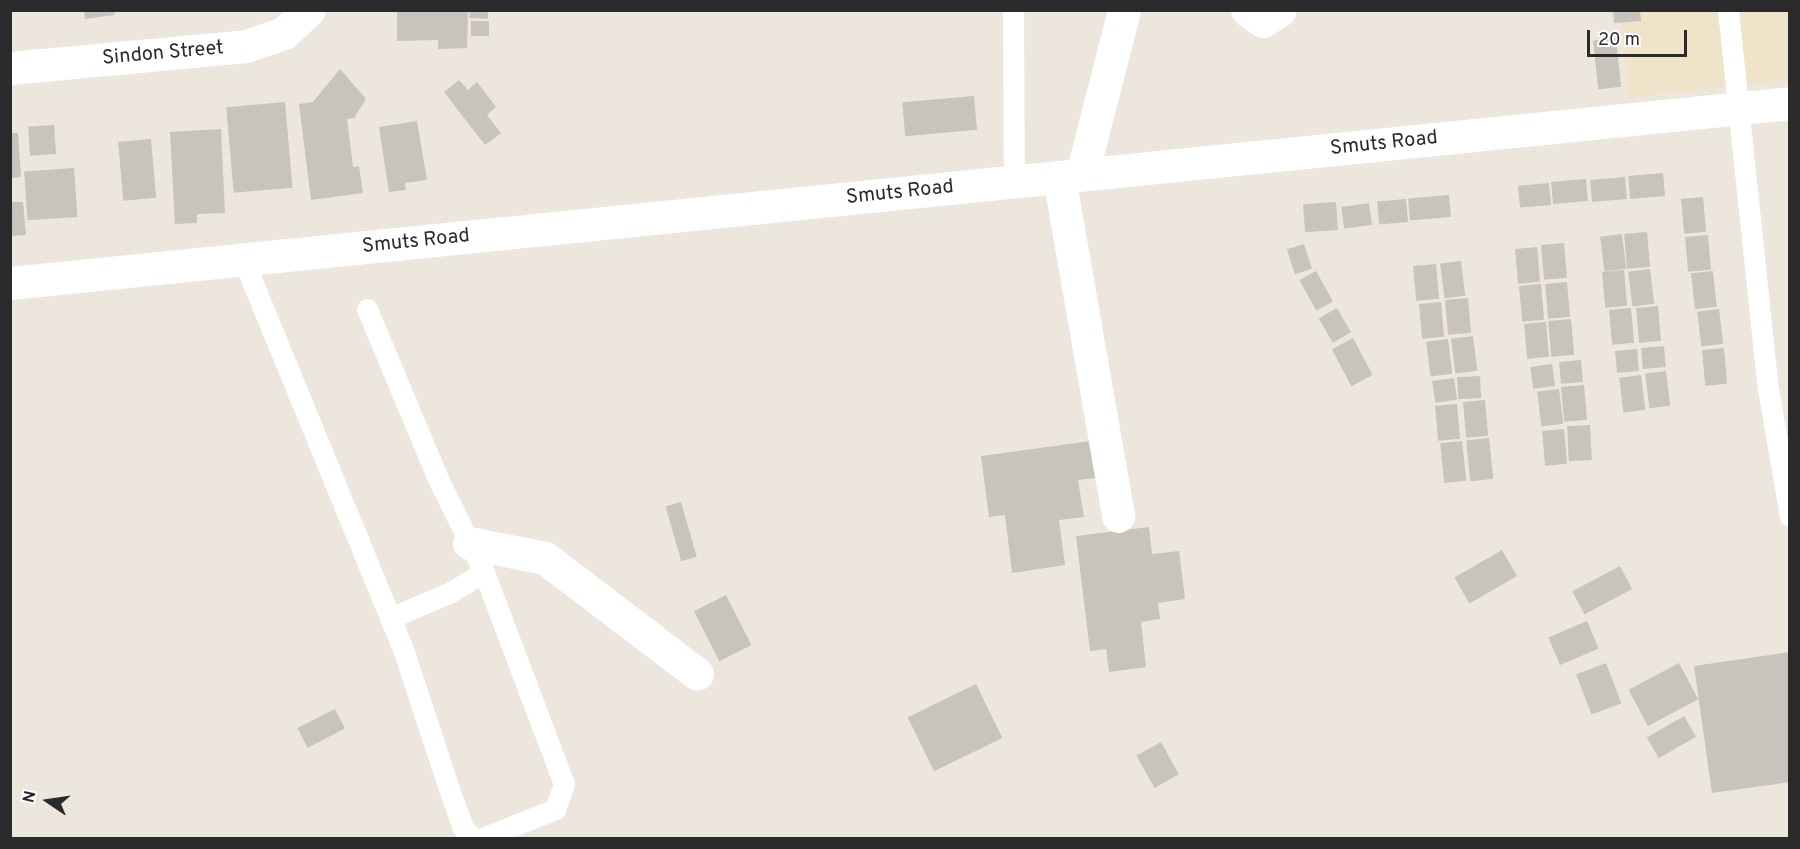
<!DOCTYPE html>
<html>
<head>
<meta charset="utf-8">
<style>
  body { margin:0 }
  #map { position:relative; width:1800px; height:849px; overflow:hidden; background:#ede6dc; font-family:Overpass,sans-serif }
  div>[style] { position:absolute }
  .education>* { inset:0; background:#efe4ca }
  .building>* { inset:0; background:#c8c3bb; transform-origin:0 0 }
  .service>* { height:21px; margin:-10.5px; padding:0 10.5px; transform-origin:10.5px; border-radius:10.5px; background:#fff }
  .minor>* { height:33px; margin:-16.5px; padding:0 16.5px; transform-origin:16.5px; border-radius:16.5px; background:#fff }
  span { translate:-50% -50%; white-space:nowrap; text-align:center; line-height:1.15; -webkit-text-stroke:6px #fff; paint-order:stroke }
  .street-label { font-size:20px; color:#2a2a2a }
  .frame { position:absolute; inset:0; border:12px solid #2a2a2a; pointer-events:none }
  .north { position:absolute; left:18px; top:771px; width:60px; height:60px; -webkit-text-stroke:4px #fff; paint-order:stroke; rotate:283deg; font-size:16px; font-weight:700; line-height:24px; text-align:center; color:#2a2a2a }
  .north::after { content:''; display:block; margin:auto; width:21px; height:27px; background:#2a2a2a; clip-path:polygon(50% 0,100% 100%,50% 72%,0 100%) }
  .scale { position:absolute; left:1587px; top:30px; width:100px; height:27px; box-sizing:border-box; border:3px solid #2a2a2a; border-top:0; padding-left:8px; font-size:18px; line-height:21px; white-space:nowrap; color:#2a2a2a; -webkit-text-stroke:4px #fff; paint-order:stroke }
</style>
</head>
<body>
<div id="map">
  <div class="education">
    <div style="clip-path:polygon(1620px 11px,1789px 11px,1789px 80px,1629px 97px)"></div>
  </div>
  <div class="building">
    <div style="clip-path:polygon(84px 10px,114px 10px,115px 15px,85px 19px)"></div>
    <div style="clip-path:polygon(397px 10px,468px 10px,467px 48px,438px 49px,438px 40px,397px 41px)"></div>
    <div style="clip-path:polygon(470px 10px,488px 10px,488px 19px,469px 18px)"></div>
    <div style="clip-path:polygon(1613px 10px,1640px 10px,1641px 21px,1614px 23px)"></div>
    <div style="left:489px;top:21px;width:15px;height:18px;rotate:90deg"></div>
    <div style="left:1616px;top:38px;width:49px;height:23px;rotate:84deg"></div>
    <div style="clip-path:polygon(340px 69px,366px 99px,354px 118px,347px 119px,353px 167px,359px 166px,363px 193px,311px 200px,299px 104px,313px 102px)"></div>
    <div style="clip-path:polygon(459px 80px,468px 90px,477px 82px,496px 107px,487px 115px,501px 133px,485px 145px,444px 92px)"></div>
    <div style="left:974px;top:96px;width:34px;height:72px;rotate:85deg"></div>
    <div style="left:285px;top:102px;width:86px;height:59px;rotate:85deg"></div>
    <div style="clip-path:polygon(417px 121px,427px 180px,405px 183px,406px 190px,389px 192px,379px 127px)"></div>
    <div style="left:54px;top:125px;width:29px;height:26px;rotate:86deg"></div>
    <div style="clip-path:polygon(221px 129px,225px 213px,197px 214px,197px 223px,175px 224px,170px 132px)"></div>
    <div style="clip-path:polygon(10px 133px,18px 133px,21px 177px,10px 178px)"></div>
    <div style="left:151px;top:139px;width:59px;height:33px;rotate:85deg"></div>
    <div style="left:74px;top:168px;width:49px;height:50px;rotate:86deg"></div>
    <div style="left:1663px;top:173px;width:23px;height:35px;rotate:85deg"></div>
    <div style="left:1625px;top:177px;width:22px;height:35px;rotate:85deg"></div>
    <div style="left:1586px;top:179px;width:22px;height:35px;rotate:85deg"></div>
    <div style="left:1549px;top:183px;width:22px;height:31px;rotate:85deg"></div>
    <div style="left:1449px;top:195px;width:22px;height:41px;rotate:85deg"></div>
    <div style="left:1703px;top:197px;width:35px;height:22px;rotate:85deg"></div>
    <div style="left:1406px;top:199px;width:23px;height:29px;rotate:85deg"></div>
    <div style="clip-path:polygon(10px 202px,23px 202px,26px 235px,10px 236px)"></div>
    <div style="left:1336px;top:202px;width:28px;height:33px;rotate:86deg"></div>
    <div style="left:1369px;top:203px;width:22px;height:28px;rotate:82deg"></div>
    <div style="left:1647px;top:232px;width:35px;height:23px;rotate:85deg"></div>
    <div style="left:1622px;top:234px;width:35px;height:22px;rotate:83deg"></div>
    <div style="left:1708px;top:235px;width:35px;height:23px;rotate:85deg"></div>
    <div style="left:1564px;top:243px;width:35px;height:23px;rotate:85deg"></div>
    <div style="left:1304px;top:244px;width:26px;height:18px;rotate:72deg"></div>
    <div style="left:1537px;top:247px;width:35px;height:22px;rotate:85deg"></div>
    <div style="left:1461px;top:261px;width:35px;height:21px;rotate:83deg"></div>
    <div style="left:1436px;top:264px;width:35px;height:23px;rotate:85deg"></div>
    <div style="left:1650px;top:269px;width:35px;height:22px;rotate:83deg"></div>
    <div style="left:1624px;top:270px;width:36px;height:22px;rotate:85deg"></div>
    <div style="left:1316px;top:271px;width:35px;height:19px;rotate:61deg"></div>
    <div style="left:1713px;top:271px;width:36px;height:22px;rotate:84deg"></div>
    <div style="left:1567px;top:282px;width:35px;height:22px;rotate:85deg"></div>
    <div style="left:1541px;top:284px;width:36px;height:22px;rotate:85deg"></div>
    <div style="left:1468px;top:298px;width:35px;height:23px;rotate:85deg"></div>
    <div style="left:1441px;top:302px;width:35px;height:22px;rotate:85deg"></div>
    <div style="left:1658px;top:306px;width:35px;height:22px;rotate:85deg"></div>
    <div style="left:1337px;top:308px;width:28px;height:21px;rotate:60deg"></div>
    <div style="left:1631px;top:308px;width:35px;height:22px;rotate:85deg"></div>
    <div style="left:1719px;top:309px;width:35px;height:22px;rotate:83deg"></div>
    <div style="left:1571px;top:319px;width:36px;height:23px;rotate:85deg"></div>
    <div style="left:1546px;top:322px;width:35px;height:22px;rotate:85deg"></div>
    <div style="left:1473px;top:336px;width:35px;height:22px;rotate:83deg"></div>
    <div style="left:1353px;top:338px;width:42px;height:24px;rotate:62deg"></div>
    <div style="left:1448px;top:339px;width:35px;height:22px;rotate:83deg"></div>
    <div style="left:1664px;top:346px;width:21px;height:23px;rotate:85deg"></div>
    <div style="left:1724px;top:348px;width:36px;height:22px;rotate:85deg"></div>
    <div style="left:1637px;top:349px;width:22px;height:22px;rotate:85deg"></div>
    <div style="left:1581px;top:360px;width:22px;height:22px;rotate:85deg"></div>
    <div style="left:1552px;top:364px;width:22px;height:22px;rotate:82deg"></div>
    <div style="left:1666px;top:371px;width:35px;height:21px;rotate:83deg"></div>
    <div style="left:1641px;top:375px;width:35px;height:22px;rotate:83deg"></div>
    <div style="left:1480px;top:376px;width:22px;height:23px;rotate:87deg"></div>
    <div style="left:1454px;top:378px;width:22px;height:22px;rotate:82deg"></div>
    <div style="left:1584px;top:385px;width:35px;height:23px;rotate:85deg"></div>
    <div style="left:1559px;top:389px;width:35px;height:22px;rotate:83deg"></div>
    <div style="left:1485px;top:400px;width:36px;height:22px;rotate:85deg"></div>
    <div style="left:1457px;top:404px;width:35px;height:22px;rotate:85deg"></div>
    <div style="left:1590px;top:425px;width:35px;height:23px;rotate:87deg"></div>
    <div style="left:1564px;top:429px;width:35px;height:22px;rotate:85deg"></div>
    <div style="left:1489px;top:438px;width:41px;height:23px;rotate:84deg"></div>
    <div style="clip-path:polygon(1091px 441px,1096px 478px,1078px 480px,1084px 517px,1059px 520px,1065px 565px,1012px 573px,1005px 515px,989px 517px,981px 456px)"></div>
    <div style="left:1462px;top:441px;width:40px;height:22px;rotate:84deg"></div>
    <div style="left:681px;top:502px;width:57px;height:16px;rotate:74deg"></div>
    <div style="clip-path:polygon(1149px 527px,1152px 554px,1179px 551px,1185px 599px,1158px 603px,1160px 619px,1141px 622px,1146px 667px,1109px 672px,1106px 649px,1090px 651px,1076px 536px)"></div>
    <div style="left:1502px;top:550px;width:30px;height:55px;rotate:60deg"></div>
    <div style="left:1620px;top:566px;width:26px;height:54px;rotate:62deg"></div>
    <div style="left:726px;top:595px;width:56px;height:36px;rotate:63deg"></div>
    <div style="left:1587px;top:621px;width:30px;height:42px;rotate:67deg"></div>
    <div style="clip-path:polygon(1790px 652px,1790px 782px,1712px 793px,1694px 666px)"></div>
    <div style="left:1606px;top:663px;width:43px;height:32px;rotate:69deg"></div>
    <div style="left:1679px;top:663px;width:41px;height:57px;rotate:62deg"></div>
    <div style="left:976px;top:684px;width:60px;height:76px;rotate:64deg"></div>
    <div style="left:335px;top:709px;width:22px;height:42px;rotate:63deg"></div>
    <div style="left:1684px;top:716px;width:24px;height:43px;rotate:60deg"></div>
    <div style="left:1161px;top:742px;width:37px;height:28px;rotate:61deg"></div>
  </div>
  <div class="service">
    <div style="left:1013px;top:10px;width:171px;rotate:89.7deg"></div>
    <div style="left:1728px;top:10px;width:381px;rotate:84deg"></div>
    <div style="left:1768px;top:389px;width:129px;rotate:80.2deg"></div>
    <div style="left:243px;top:259px;width:425px;rotate:67.7deg"></div>
    <div style="left:404px;top:652px;width:147px;rotate:71.8deg"></div>
    <div style="left:450px;top:792px;width:38px;rotate:70deg"></div>
    <div style="left:463px;top:828px;width:14px;rotate:45deg"></div>
    <div style="left:367px;top:309px;width:186px;rotate:67.3deg"></div>
    <div style="left:439px;top:481px;width:102px;rotate:63.7deg"></div>
    <div style="left:484px;top:572px;width:39px;rotate:149deg"></div>
    <div style="left:451px;top:592px;width:66px;rotate:156.9deg"></div>
    <div style="left:483px;top:838px;width:78px;rotate:-21.9deg"></div>
    <div style="left:555px;top:809px;width:27px;rotate:-70deg"></div>
    <div style="left:564px;top:784px;width:227px;rotate:-110.7deg"></div>
  </div>
  <div class="minor">
    <div style="left:1247px;top:10px;width:19px;rotate:35deg"></div>
    <div style="left:1263px;top:21px;width:20px;rotate:-33deg"></div>
    <div style="left:10px;top:68px;width:237px;rotate:-5.3deg"></div>
    <div style="left:246px;top:46px;width:40px;rotate:-18.9deg"></div>
    <div style="left:284px;top:33px;width:34px;rotate:-43deg"></div>
    <div style="left:1082px;top:174px;width:169px;rotate:-75.6deg"></div>
    <div style="left:1059px;top:177px;width:344px;rotate:80.1deg"></div>
    <div style="left:10px;top:283px;width:1789px;rotate:-5.77deg"></div>
    <div style="left:469px;top:543px;width:77px;rotate:11.2deg"></div>
    <div style="left:545px;top:558px;width:191px;rotate:37.3deg"></div>
  </div>
  <div class="street-label">
    <span style="left:163px;top:54px;rotate:-5deg">Sindon Street</span>
    <span style="left:1384px;top:144px;rotate:-6deg">Smuts Road</span>
    <span style="left:900px;top:193px;rotate:-6deg">Smuts Road</span>
    <span style="left:416px;top:242px;rotate:-6deg">Smuts Road</span>
  </div>
  <div class="frame"></div>
  <div class="north">N</div>
  <div class="scale">20 m</div>
</div>
</body>
</html>
